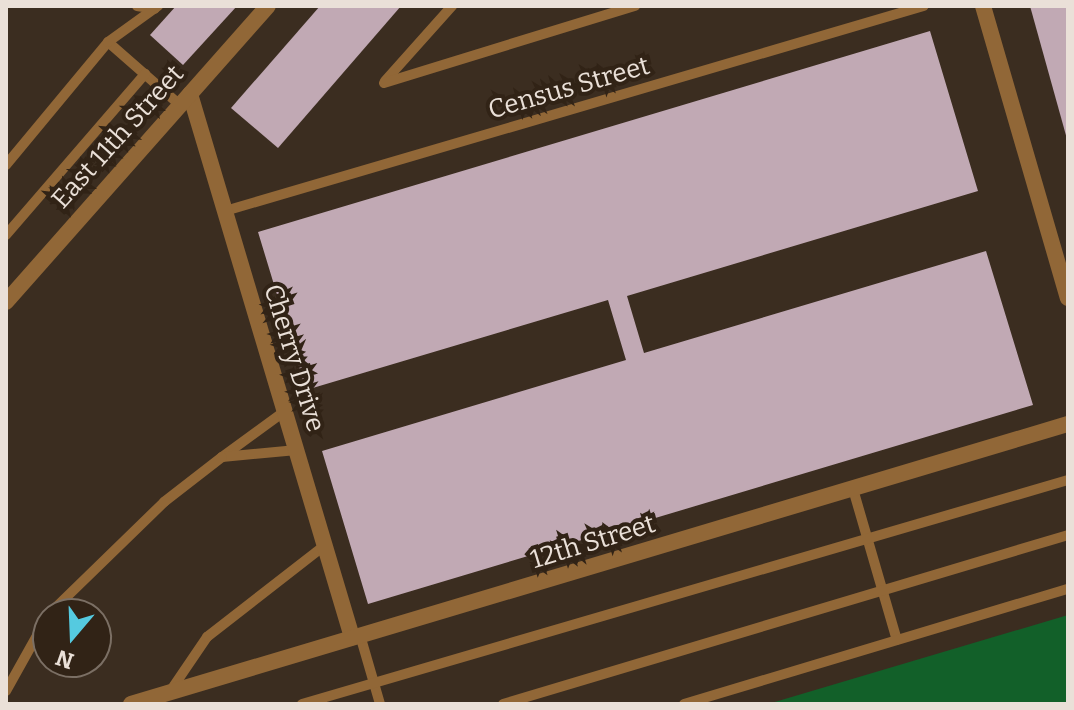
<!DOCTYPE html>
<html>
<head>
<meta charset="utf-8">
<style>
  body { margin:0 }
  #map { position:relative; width:1074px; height:710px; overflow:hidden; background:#3b2d20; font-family:Bitter,serif }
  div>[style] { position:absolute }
  .green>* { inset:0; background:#126029 }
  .building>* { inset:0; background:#c1a9b4 }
  .lane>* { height:10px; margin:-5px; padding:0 5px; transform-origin:5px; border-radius:5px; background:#916737 }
  .street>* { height:16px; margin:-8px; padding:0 8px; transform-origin:8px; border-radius:8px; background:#916737 }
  span { translate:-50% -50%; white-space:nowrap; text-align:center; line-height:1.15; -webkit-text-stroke:8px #312316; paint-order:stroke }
  .street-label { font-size:26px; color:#eae0d8 }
  .frame { position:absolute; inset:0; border:8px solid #eae0d8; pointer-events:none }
  .north { position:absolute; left:32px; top:598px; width:80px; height:80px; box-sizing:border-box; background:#312316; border:2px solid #7b6f64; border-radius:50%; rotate:199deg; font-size:22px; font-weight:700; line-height:32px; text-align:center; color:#eae0d8 }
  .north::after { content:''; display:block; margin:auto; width:28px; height:36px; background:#55cae0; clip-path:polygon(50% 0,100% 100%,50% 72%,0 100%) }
</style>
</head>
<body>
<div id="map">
  <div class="green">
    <div style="clip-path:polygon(1068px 615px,1068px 704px,768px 704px)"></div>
  </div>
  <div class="building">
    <div style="clip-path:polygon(176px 6px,237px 6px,183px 65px,150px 35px)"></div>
    <div style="clip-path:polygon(320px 6px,401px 6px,278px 148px,231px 108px)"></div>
    <div style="clip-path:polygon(1030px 6px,1068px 6px,1068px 138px,1067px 139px)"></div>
    <div style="clip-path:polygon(930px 31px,978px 191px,627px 296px,644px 353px,986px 251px,1033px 405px,368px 604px,322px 451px,626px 360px,608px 300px,306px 390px,258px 232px)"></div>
  </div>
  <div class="lane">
    <div style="left:137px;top:6px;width:18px;rotate:9deg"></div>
    <div style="left:108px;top:42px;width:96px;rotate:41.2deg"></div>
    <div style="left:385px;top:81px;width:101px;rotate:-48.2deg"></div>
    <div style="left:384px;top:83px;width:263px;rotate:-17.1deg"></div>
    <div style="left:6px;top:165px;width:160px;rotate:-50.3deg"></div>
    <div style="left:108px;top:42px;width:62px;rotate:-35.8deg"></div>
    <div style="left:225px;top:211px;width:728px;rotate:-16.35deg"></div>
    <div style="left:6px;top:235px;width:213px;rotate:-49.2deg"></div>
    <div style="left:285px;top:411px;width:78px;rotate:143.9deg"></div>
    <div style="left:222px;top:457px;width:75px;rotate:-5.3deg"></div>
    <div style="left:853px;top:489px;width:157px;rotate:73.8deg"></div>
    <div style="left:49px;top:614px;width:161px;rotate:-44.2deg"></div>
    <div style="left:164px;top:502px;width:73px;rotate:-37.8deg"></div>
    <div style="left:360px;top:635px;width:72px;rotate:73.8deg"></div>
    <div style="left:6px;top:691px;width:86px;rotate:-60.8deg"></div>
    <div style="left:169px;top:693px;width:68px;rotate:-55.8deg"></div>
    <div style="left:207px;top:637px;width:150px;rotate:-37.9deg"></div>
    <div style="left:302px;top:704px;width:798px;rotate:-16.3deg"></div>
    <div style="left:503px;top:704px;width:590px;rotate:-16.65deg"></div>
    <div style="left:684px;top:704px;width:401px;rotate:-16.7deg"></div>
  </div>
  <div class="street">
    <div style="left:983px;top:6px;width:304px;rotate:73.8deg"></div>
    <div style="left:190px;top:94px;width:567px;rotate:73.39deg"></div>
    <div style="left:6px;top:302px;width:395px;rotate:-48.5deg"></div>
    <div style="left:131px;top:704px;width:978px;rotate:-16.64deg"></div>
  </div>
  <div class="street-label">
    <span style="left:569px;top:88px;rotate:-16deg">Census Street</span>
    <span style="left:118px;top:137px;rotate:-48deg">East 11th Street</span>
    <span style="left:294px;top:358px;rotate:73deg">Cherry Drive</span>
    <span style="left:593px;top:542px;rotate:-17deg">12th Street</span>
  </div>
  <div class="frame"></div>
  <div class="north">N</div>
</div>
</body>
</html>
